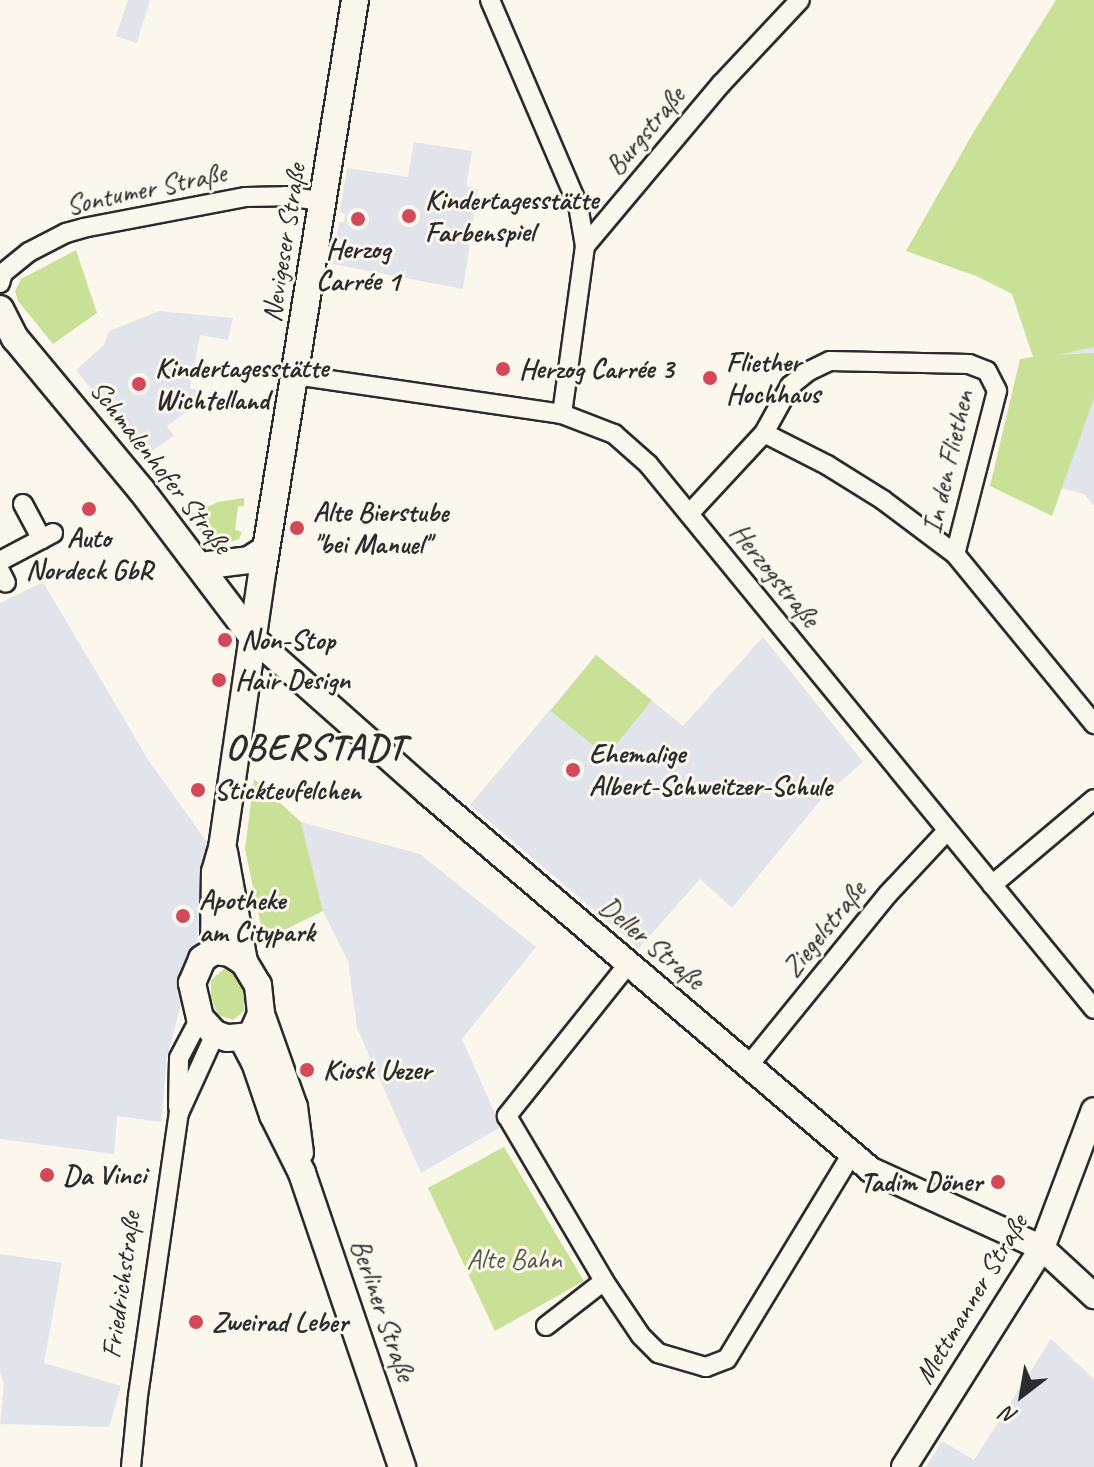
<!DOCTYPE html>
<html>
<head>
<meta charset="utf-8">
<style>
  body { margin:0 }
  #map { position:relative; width:1094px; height:1467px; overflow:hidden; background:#fbf7ec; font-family:Caveat,sans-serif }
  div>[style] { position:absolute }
  .built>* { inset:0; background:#e2e4eb }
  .green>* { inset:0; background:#c8e197; transform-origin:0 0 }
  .roads { filter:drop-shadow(2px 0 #2b2b2b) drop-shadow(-2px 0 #2b2b2b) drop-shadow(0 2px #2b2b2b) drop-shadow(0 -2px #2b2b2b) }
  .minor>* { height:18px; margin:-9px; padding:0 9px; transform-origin:9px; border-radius:9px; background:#fbf7ec }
  .tertiary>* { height:24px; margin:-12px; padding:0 12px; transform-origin:12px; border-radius:12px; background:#fbf7ec }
  .secondary>* { height:26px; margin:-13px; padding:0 13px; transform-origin:13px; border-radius:13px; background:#fbf7ec }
  .dots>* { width:22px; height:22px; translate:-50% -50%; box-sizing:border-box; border:4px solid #fbf7ec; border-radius:50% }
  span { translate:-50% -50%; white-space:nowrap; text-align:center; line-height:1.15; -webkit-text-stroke:6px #fbf7ec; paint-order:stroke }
  .street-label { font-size:28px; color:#2b2b2b }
  .poi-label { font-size:28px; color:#2b2b2b; font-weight:700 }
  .left { translate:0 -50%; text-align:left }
  .right { translate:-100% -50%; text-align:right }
  .park-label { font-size:28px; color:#525846 }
  .district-label { font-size:36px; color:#2b2b2b; font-weight:700; letter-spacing:2px }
  .north { position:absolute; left:982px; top:1355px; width:80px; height:80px; -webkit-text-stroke:6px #fbf7ec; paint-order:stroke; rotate:211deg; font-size:22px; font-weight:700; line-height:32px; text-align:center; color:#2b2b2b }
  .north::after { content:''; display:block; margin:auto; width:28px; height:36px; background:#2b2b2b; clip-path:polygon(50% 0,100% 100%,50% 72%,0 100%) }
</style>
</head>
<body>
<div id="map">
  <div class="built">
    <div style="clip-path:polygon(128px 0,150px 0,137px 43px,116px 36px)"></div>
    <div style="clip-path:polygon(414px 142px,472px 151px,466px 186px,478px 189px,463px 289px,332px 264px,339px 222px,344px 222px,345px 214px,340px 212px,347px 168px,408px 177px)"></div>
    <div style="clip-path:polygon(159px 311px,233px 318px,228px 340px,200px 335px,190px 388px,198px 390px,195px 406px,167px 426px,174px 436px,144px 456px,76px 370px,104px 345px,109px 331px)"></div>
    <div style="clip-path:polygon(1094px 347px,1094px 506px,1084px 494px,1010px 475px,1034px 360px)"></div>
    <div style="clip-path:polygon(43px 582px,149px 761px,207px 842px,197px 943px,167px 1057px,161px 1122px,117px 1116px,114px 1154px,0 1139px,0 603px)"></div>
    <div style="clip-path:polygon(763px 637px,863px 762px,824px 796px,732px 908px,700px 879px,639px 948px,470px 805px,596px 655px,683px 726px)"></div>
    <div style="clip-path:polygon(301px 822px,420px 854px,536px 947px,462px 1039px,501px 1127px,421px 1173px,357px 1028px,348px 961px,323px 911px)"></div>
    <div style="clip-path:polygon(0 1254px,62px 1263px,44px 1363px,121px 1386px,109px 1427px,0 1424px,4px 1384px,0 1372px)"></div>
    <div style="clip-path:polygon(1051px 1339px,1094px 1379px,1094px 1467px,926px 1467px,942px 1441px,974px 1460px)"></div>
  </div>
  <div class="green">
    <div style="clip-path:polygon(1056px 0,1094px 0,1094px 347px,1058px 355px,1094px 353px,1094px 398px,1052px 516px,990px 486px,1020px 359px,1033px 357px,1012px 294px,976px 276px,906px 251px,973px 133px)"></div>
    <div style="clip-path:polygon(76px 250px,97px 313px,53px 344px,18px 301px,15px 291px,21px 279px)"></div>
    <div style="clip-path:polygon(244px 498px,244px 506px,238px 506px,235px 530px,242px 532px,239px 539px,213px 548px,188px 516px,218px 502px)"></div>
    <div style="left:596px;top:655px;width:72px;height:72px;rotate:39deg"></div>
    <div style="clip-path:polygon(254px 779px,301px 822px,323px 911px,264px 940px,245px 849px)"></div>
    <div style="clip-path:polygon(225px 968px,240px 977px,245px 993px,244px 1011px,233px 1020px,218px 1015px,211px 998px,211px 980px)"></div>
    <div style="clip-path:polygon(504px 1147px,584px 1281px,495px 1331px,428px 1188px)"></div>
  </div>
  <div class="roads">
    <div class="minor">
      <div style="left:490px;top:0;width:223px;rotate:66.8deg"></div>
      <div style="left:578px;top:205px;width:42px;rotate:80.3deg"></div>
      <div style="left:0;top:283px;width:10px;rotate:-73deg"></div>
      <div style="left:3px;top:273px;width:33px;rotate:-39deg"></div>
      <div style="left:29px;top:252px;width:42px;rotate:-27.2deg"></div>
      <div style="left:66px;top:233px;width:18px;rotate:-16deg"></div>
      <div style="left:83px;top:228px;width:166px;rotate:-10.8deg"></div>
      <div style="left:246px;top:197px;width:39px;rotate:-1deg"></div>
      <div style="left:285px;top:196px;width:37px;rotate:8deg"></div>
      <div style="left:295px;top:375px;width:270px;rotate:8.3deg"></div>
      <div style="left:562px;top:414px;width:56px;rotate:21deg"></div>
      <div style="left:614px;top:434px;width:45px;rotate:41.4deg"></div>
      <div style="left:648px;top:464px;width:704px;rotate:50.7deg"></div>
      <div style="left:562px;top:414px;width:170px;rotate:-82.2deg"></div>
      <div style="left:585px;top:246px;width:212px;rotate:-50deg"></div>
      <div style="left:721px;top:84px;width:115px;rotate:-46.8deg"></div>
      <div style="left:764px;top:433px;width:71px;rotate:26.9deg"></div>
      <div style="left:827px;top:465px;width:66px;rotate:32deg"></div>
      <div style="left:883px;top:500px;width:90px;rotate:36.9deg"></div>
      <div style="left:955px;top:554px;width:220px;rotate:50.7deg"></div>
      <div style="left:23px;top:504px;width:40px;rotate:62deg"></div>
      <div style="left:689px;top:514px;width:110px;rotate:-47.2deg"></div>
      <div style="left:764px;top:433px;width:54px;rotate:-61deg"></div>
      <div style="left:790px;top:386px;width:22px;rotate:-39deg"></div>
      <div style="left:807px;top:372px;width:25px;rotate:-26deg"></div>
      <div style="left:830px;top:361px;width:139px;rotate:1.2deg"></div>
      <div style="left:969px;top:364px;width:19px;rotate:21deg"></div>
      <div style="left:987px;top:371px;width:22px;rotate:63deg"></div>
      <div style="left:997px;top:391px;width:168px;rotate:104.4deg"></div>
      <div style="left:0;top:561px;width:60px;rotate:-27.8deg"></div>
      <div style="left:0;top:571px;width:13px;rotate:63deg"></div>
      <div style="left:992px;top:885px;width:133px;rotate:-40.1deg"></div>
      <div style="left:629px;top:963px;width:196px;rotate:128.6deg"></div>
      <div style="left:507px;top:1116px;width:191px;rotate:59.5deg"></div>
      <div style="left:604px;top:1281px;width:66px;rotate:56.1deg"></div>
      <div style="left:641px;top:1336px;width:24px;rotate:45deg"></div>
      <div style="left:658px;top:1353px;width:50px;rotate:16.3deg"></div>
      <div style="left:706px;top:1367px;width:22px;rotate:-21deg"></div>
      <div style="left:727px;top:1359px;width:239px;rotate:-58.7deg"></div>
      <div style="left:749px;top:1065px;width:220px;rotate:-50.9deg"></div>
      <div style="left:888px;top:894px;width:86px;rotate:-46.9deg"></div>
      <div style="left:178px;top:1107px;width:49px;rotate:-88.8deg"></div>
      <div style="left:179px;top:1058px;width:45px;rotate:-62.3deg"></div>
      <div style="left:546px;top:1326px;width:73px;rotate:-37.8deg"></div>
      <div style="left:131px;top:1467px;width:71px;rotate:-84.4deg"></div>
      <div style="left:138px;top:1396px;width:286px;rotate:-81.8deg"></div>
      <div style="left:179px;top:1113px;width:87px;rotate:-65.5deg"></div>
    </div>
    <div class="tertiary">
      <div style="left:253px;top:638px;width:234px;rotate:41.5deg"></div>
      <div style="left:428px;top:793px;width:582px;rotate:40.4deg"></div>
      <div style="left:871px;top:1170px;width:188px;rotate:24.5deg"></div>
      <div style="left:1042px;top:1248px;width:71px;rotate:42.7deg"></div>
      <div style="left:904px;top:1467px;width:259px;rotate:-57.8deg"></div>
      <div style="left:1042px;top:1248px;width:147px;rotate:-69.4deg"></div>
    </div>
    <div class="secondary">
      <div style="left:0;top:309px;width:33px;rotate:63deg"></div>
      <div style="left:15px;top:338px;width:199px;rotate:50.3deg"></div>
      <div style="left:142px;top:491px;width:184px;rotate:52.9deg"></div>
      <div style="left:200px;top:566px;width:49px;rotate:-7deg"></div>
      <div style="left:249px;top:560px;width:20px;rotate:-33deg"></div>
      <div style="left:224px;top:852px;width:112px;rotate:79.7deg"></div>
      <div style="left:214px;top:951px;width:79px;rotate:-89.3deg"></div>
      <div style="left:215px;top:872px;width:25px;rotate:-74deg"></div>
      <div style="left:222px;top:848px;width:283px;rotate:-81.7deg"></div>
      <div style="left:263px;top:568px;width:575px;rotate:-80.8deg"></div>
      <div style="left:214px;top:951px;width:16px;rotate:7deg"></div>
      <div style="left:230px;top:953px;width:17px;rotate:33deg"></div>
      <div style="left:244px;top:962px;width:27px;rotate:59deg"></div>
      <div style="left:258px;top:985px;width:29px;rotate:84deg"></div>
      <div style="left:261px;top:1014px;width:24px;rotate:114deg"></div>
      <div style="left:251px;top:1036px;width:24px;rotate:175deg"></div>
      <div style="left:227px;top:1038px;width:13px;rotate:-162deg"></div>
      <div style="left:215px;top:1034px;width:22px;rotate:-133deg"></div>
      <div style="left:200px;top:1018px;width:36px;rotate:-103deg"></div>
      <div style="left:192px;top:983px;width:26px;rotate:-67deg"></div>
      <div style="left:202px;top:959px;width:14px;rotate:-34deg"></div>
      <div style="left:261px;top:1014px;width:99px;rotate:70.5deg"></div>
      <div style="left:294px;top:1107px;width:46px;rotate:82.6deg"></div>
      <div style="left:242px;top:1038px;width:27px;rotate:62deg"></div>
      <div style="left:255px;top:1062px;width:56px;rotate:71.2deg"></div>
      <div style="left:273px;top:1115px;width:65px;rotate:63.4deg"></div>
      <div style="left:302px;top:1173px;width:311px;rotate:71.2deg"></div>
    </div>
  </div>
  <div class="dots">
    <div style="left:409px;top:216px;background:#d1495b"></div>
    <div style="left:358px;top:219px;background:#d1495b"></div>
    <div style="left:503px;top:369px;background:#d1495b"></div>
    <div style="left:710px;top:378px;background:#d1495b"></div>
    <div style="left:139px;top:384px;background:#d1495b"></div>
    <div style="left:89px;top:509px;background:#d1495b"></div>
    <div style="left:297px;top:528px;background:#d1495b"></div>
    <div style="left:225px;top:640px;background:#d1495b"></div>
    <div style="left:219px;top:680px;background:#d1495b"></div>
    <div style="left:573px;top:770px;background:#d1495b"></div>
    <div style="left:198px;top:790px;background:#d1495b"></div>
    <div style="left:183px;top:916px;background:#d1495b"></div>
    <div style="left:307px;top:1070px;background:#d1495b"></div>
    <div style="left:47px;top:1175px;background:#d1495b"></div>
    <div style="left:998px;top:1182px;background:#d1495b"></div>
    <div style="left:196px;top:1322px;background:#d1495b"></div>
  </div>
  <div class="street-label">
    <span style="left:645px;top:131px;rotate:-50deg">Burgstraße</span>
    <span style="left:146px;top:189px;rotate:-12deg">Sontumer Straße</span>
    <span style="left:284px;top:243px;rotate:-81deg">Nevigeser Straße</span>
    <span style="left:948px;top:462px;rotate:-77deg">In den Fliethen</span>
    <span style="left:161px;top:467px;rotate:52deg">Schmalenhofer Straße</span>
    <span style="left:775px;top:575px;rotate:51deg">Herzogstraße</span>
    <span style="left:824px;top:929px;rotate:-51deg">Ziegelstraße</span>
    <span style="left:652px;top:943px;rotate:40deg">Deller Straße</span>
    <span style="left:121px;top:1285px;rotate:-82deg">Friedrichstraße</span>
    <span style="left:971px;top:1299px;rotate:-59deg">Mettmanner Straße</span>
    <span style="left:383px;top:1310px;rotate:71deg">Berliner Straße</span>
  </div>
  <div class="poi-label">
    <span class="left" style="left:425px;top:216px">Kindertagesstätte<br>Farbenspiel</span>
    <span style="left:358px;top:265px">Herzog<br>Carrée 1</span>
    <span class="left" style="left:726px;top:378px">Fliether<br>Hochhaus</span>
    <span class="left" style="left:155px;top:384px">Kindertagesstätte<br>Wichtelland</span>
    <span class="left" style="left:519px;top:369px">Herzog Carrée 3</span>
    <span class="left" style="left:313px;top:528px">Alte Bierstube<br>"bei Manuel"</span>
    <span style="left:89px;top:554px">Auto<br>Nordeck GbR</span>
    <span class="left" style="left:241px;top:640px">Non-Stop</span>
    <span class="left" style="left:235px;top:680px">Hair Design</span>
    <span class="left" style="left:589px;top:770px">Ehemalige<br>Albert-Schweitzer-Schule</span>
    <span class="left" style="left:214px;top:790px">Stickteufelchen</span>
    <span class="left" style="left:199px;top:916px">Apotheke<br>am Citypark</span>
    <span class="left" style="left:323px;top:1070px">Kiosk Uezer</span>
    <span class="left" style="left:63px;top:1175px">Da Vinci</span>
    <span class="right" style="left:982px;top:1182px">Tadim Döner</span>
    <span class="left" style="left:212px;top:1322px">Zweirad Leber</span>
  </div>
  <div class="park-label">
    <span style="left:514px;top:1259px">Alte Bahn</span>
  </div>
  <div class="district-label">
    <span style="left:316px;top:748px">OBERSTADT</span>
  </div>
  <div class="north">N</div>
</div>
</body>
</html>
